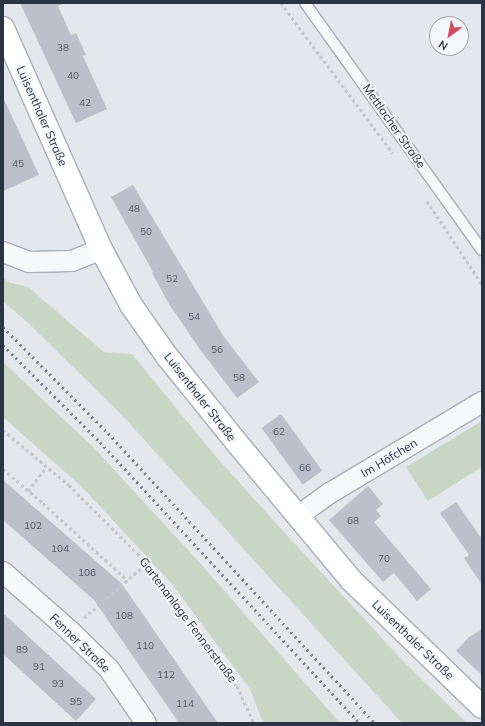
<!DOCTYPE html>
<html>
<head>
<meta charset="utf-8">
<style>
  body { margin:0 }
  #map { position:relative; width:485px; height:726px; overflow:hidden; background:#e4e7ec; font-family:Mulish,sans-serif }
  div>[style] { position:absolute }
  .green>* { inset:0; background:#c9d6c5 }
  .building>* { inset:0; background:#bbc0ca; transform-origin:0 0 }
  .path>* { height:2.5px; margin-top:-1.25px; transform-origin:0; background:repeating-linear-gradient(90deg,#c2c5cb 0 3px,transparent 0 6px) }
  .roads { filter:drop-shadow(1px 0 #a9aeb7) drop-shadow(-1px 0 #a9aeb7) drop-shadow(0 1px #a9aeb7) drop-shadow(0 -1px #a9aeb7) }
  .service>* { height:10px; margin:-5px; padding:0 5px; transform-origin:5px; border-radius:5px; background:#f7f8fa }
  .minor>* { height:20px; margin:-10px; padding:0 10px; transform-origin:10px; border-radius:10px; background:#f7f8fa }
  .primary>* { height:22px; margin:-11px; padding:0 11px; transform-origin:11px; border-radius:11px; background:#fff }
  .rail>* { height:3px; margin-top:-1.5px; transform-origin:0; background:repeating-linear-gradient(90deg,#7d8696 0 2px,transparent 0 6px) }
  span { translate:-50% -50%; white-space:nowrap; text-align:center; line-height:1.15; -webkit-text-stroke:4px #f4f6f9; paint-order:stroke }
  .number-label { font-size:10px; color:#4f5766 }
  .number-label span { -webkit-text-stroke-width:0 }
  .street-label { font-size:12px; color:#2b3445 }
  .frame { position:absolute; inset:0; border:4px solid #2b3445; pointer-events:none }
  .north { position:absolute; left:429px; top:16px; width:40px; height:40px; box-sizing:border-box; background:#f4f6f9; border:1px solid #a4a8b1; border-radius:50%; rotate:212deg; font-size:11px; font-weight:700; line-height:16px; text-align:center; color:#2b3445 }
  .north::after { content:''; display:block; margin:auto; width:14px; height:18px; background:#d1495b; clip-path:polygon(50% 0,100% 100%,50% 72%,0 100%) }
</style>
</head>
<body>
<div id="map">
  <div class="green">
    <div style="clip-path:polygon(3px 278px,11px 283px,28px 287px,104px 352px,132px 354px,217px 458px,295px 544px,404px 662px,467px 723px,402px 723px,118px 411px,27px 322px,3px 301px)"></div>
    <div style="clip-path:polygon(3px 362px,95px 449px,200px 563px,340px 723px,263px 723px,250px 689px,172px 584px,82px 487px,3px 417px)"></div>
    <div style="clip-path:polygon(482px 421px,482px 471px,480px 468px,428px 501px,406px 467px)"></div>
  </div>
  <div class="building">
    <div style="clip-path:polygon(20px 3px,65px 3px,58px 6px,71px 35px,76px 33px,86px 55px,83px 56px,107px 109px,76px 123px)"></div>
    <div style="clip-path:polygon(3px 97px,39px 175px,3px 191px)"></div>
    <div style="clip-path:polygon(133px 185px,224px 337px,259px 382px,237px 398px,199px 348px,169px 304px,152px 273px,153px 272px,111px 197px)"></div>
    <div style="left:281px;top:414px;width:70px;height:24px;rotate:54deg"></div>
    <div style="clip-path:polygon(3px 480px,122px 584px,218px 723px,179px 723px,94px 600px,3px 520px)"></div>
    <div style="clip-path:polygon(368px 486px,383px 504px,376px 510px,381px 516px,374px 522px,431px 589px,417px 601px,394px 573px,383px 582px,329px 520px)"></div>
    <div style="clip-path:polygon(456px 502px,482px 539px,482px 585px,464px 558px,469px 555px,440px 513px)"></div>
    <div style="clip-path:polygon(3px 613px,96px 699px,76px 721px,3px 654px)"></div>
    <div style="clip-path:polygon(482px 629px,482px 675px,456px 651px,469px 637px)"></div>
  </div>
  <div class="path">
    <div style="left:281px;top:3px;width:187px;rotate:53.3deg"></div>
    <div style="left:427px;top:201px;width:100px;rotate:56.5deg"></div>
    <div style="left:3px;top:430px;width:86px;rotate:39.8deg"></div>
    <div style="left:69px;top:485px;width:110px;rotate:45deg"></div>
    <div style="left:147px;top:563px;width:76px;rotate:54.6deg"></div>
    <div style="left:191px;top:625px;width:76px;rotate:53deg"></div>
    <div style="left:237px;top:686px;width:41px;rotate:65.3deg"></div>
    <div style="left:3px;top:469px;width:52px;rotate:40.4deg"></div>
    <div style="left:43px;top:503px;width:114px;rotate:42.5deg"></div>
    <div style="left:28px;top:491px;width:30px;rotate:-53deg"></div>
    <div style="left:84px;top:618px;width:84px;rotate:-41.1deg"></div>
  </div>
  <div class="roads">
    <div class="service">
      <div style="left:305px;top:3px;width:304px;rotate:54.4deg"></div>
    </div>
    <div class="minor">
      <div style="left:3px;top:252px;width:28px;rotate:21deg"></div>
      <div style="left:29px;top:262px;width:43px;rotate:-1.3deg"></div>
      <div style="left:72px;top:261px;width:31px;rotate:-22deg"></div>
      <div style="left:298px;top:516px;width:39px;rotate:-36deg"></div>
      <div style="left:330px;top:493px;width:177px;rotate:-30.9deg"></div>
      <div style="left:3px;top:572px;width:89px;rotate:41.4deg"></div>
      <div style="left:70px;top:631px;width:54px;rotate:44.3deg"></div>
      <div style="left:109px;top:669px;width:65px;rotate:55.6deg"></div>
    </div>
    <div class="primary">
      <div style="left:3px;top:28px;width:242px;rotate:66.1deg"></div>
      <div style="left:101px;top:249px;width:64px;rotate:61.8deg"></div>
      <div style="left:131px;top:305px;width:61px;rotate:55deg"></div>
      <div style="left:166px;top:355px;width:113px;rotate:51.1deg"></div>
      <div style="left:237px;top:443px;width:178px;rotate:50.2deg"></div>
      <div style="left:351px;top:580px;width:182px;rotate:44.1deg"></div>
    </div>
  </div>
  <div class="rail">
    <div style="left:3px;top:327px;width:149px;rotate:45.3deg"></div>
    <div style="left:108px;top:433px;width:394px;rotate:47.4deg"></div>
    <div style="left:3px;top:345px;width:137px;rotate:45deg"></div>
    <div style="left:100px;top:442px;width:382px;rotate:47.3deg"></div>
  </div>
  <div class="number-label">
    <span style="left:63px;top:48px">38</span>
    <span style="left:73px;top:76px">40</span>
    <span style="left:85px;top:103px">42</span>
    <span style="left:18px;top:164px">45</span>
    <span style="left:134px;top:209px">48</span>
    <span style="left:146px;top:232px">50</span>
    <span style="left:172px;top:279px">52</span>
    <span style="left:194px;top:317px">54</span>
    <span style="left:217px;top:350px">56</span>
    <span style="left:239px;top:378px">58</span>
    <span style="left:279px;top:432px">62</span>
    <span style="left:305px;top:468px">66</span>
    <span style="left:353px;top:521px">68</span>
    <span style="left:33px;top:526px">102</span>
    <span style="left:60px;top:549px">104</span>
    <span style="left:384px;top:559px">70</span>
    <span style="left:87px;top:573px">106</span>
    <span style="left:124px;top:616px">108</span>
    <span style="left:145px;top:646px">110</span>
    <span style="left:22px;top:650px">89</span>
    <span style="left:39px;top:667px">91</span>
    <span style="left:166px;top:675px">112</span>
    <span style="left:58px;top:684px">93</span>
    <span style="left:76px;top:702px">95</span>
    <span style="left:185px;top:704px">114</span>
  </div>
  <div class="street-label">
    <span style="left:42px;top:116px;rotate:66deg">Luisenthaler Straße</span>
    <span style="left:394px;top:126px;rotate:55deg">Mettlacher Straße</span>
    <span style="left:200px;top:397px;rotate:52deg">Luisenthaler Straße</span>
    <span style="left:389px;top:458px;rotate:-31deg">Im Höfchen</span>
    <span style="left:188px;top:620px;rotate:53deg">Gartenanlage Fennerstraße</span>
    <span style="left:413px;top:640px;rotate:44deg">Luisenthaler Straße</span>
    <span style="left:80px;top:643px;rotate:44deg">Fenner Straße</span>
  </div>
  <div class="frame"></div>
  <div class="north">N</div>
</div>
</body>
</html>
